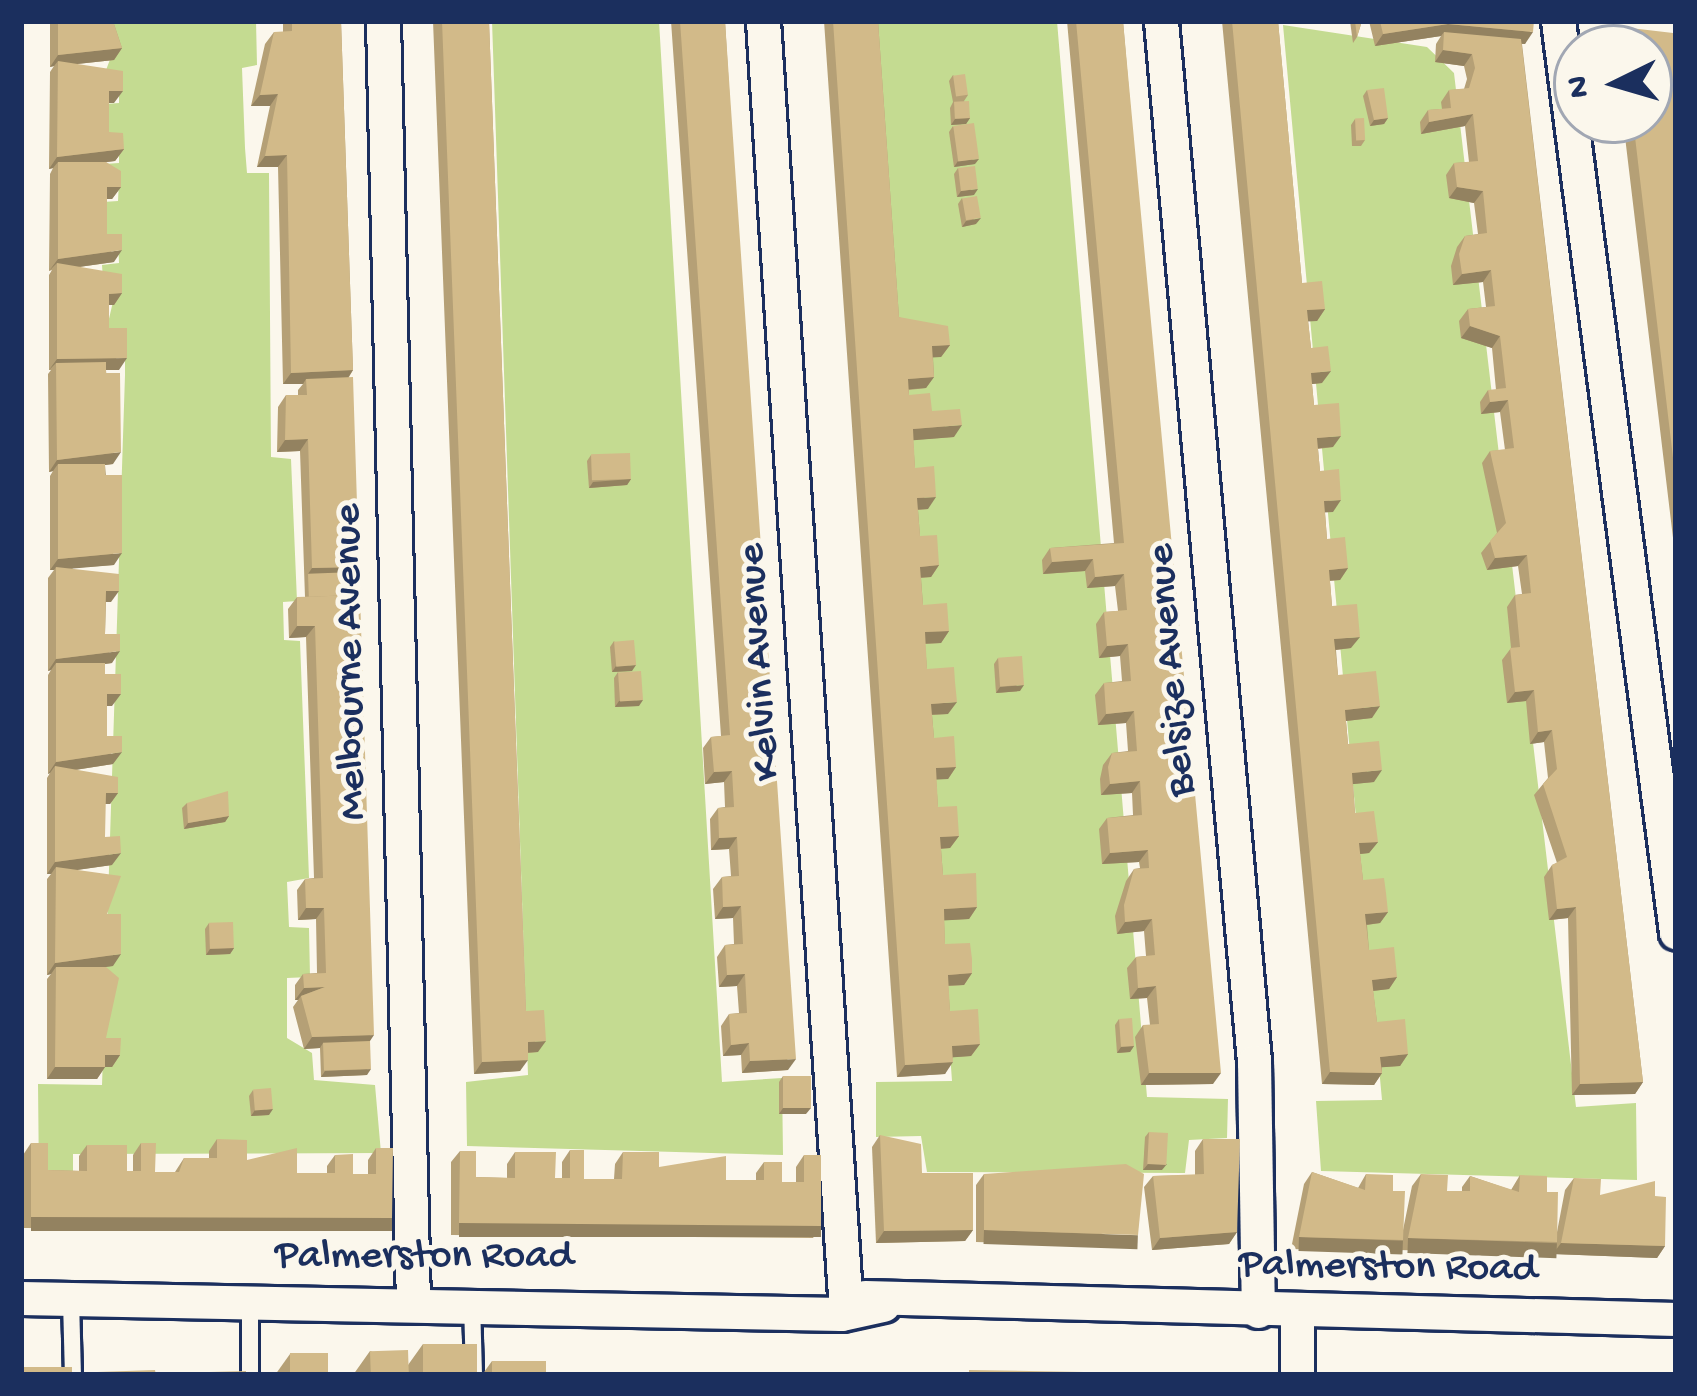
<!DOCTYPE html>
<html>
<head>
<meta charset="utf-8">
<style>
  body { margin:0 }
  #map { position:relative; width:1697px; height:1396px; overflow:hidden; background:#fbf7ec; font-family:"Gochi Hand",sans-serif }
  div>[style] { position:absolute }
  .green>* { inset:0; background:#c4db91 }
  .roads { filter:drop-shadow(3px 0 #1b2f5e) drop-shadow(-3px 0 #1b2f5e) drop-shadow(0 3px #1b2f5e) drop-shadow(0 -3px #1b2f5e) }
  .service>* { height:16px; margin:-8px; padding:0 8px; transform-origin:8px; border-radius:8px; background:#fbf7ec }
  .minor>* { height:33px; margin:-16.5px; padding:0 16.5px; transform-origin:16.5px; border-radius:16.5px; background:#fbf7ec }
  .wall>* { inset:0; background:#b5a076 }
  .shaded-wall>* { inset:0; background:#938260; transform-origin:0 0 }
  .building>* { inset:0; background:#d2ba89; transform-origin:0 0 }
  span { translate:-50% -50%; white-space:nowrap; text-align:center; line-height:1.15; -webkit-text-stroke:10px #fbf7ec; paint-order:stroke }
  .street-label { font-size:42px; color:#1b2f5e }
  .frame { position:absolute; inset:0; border:24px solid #1b2f5e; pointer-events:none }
  .north { position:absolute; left:1553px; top:24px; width:120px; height:120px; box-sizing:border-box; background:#fbf7ec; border:3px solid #a1a7b3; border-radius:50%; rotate:265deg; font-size:33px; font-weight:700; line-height:48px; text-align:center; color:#1b2f5e }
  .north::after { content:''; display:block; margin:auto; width:42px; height:54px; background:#1b2f5e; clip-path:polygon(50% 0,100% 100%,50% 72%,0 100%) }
</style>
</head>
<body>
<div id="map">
  <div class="green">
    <div style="clip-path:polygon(102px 21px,256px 21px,257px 65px,242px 68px,245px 148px,247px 173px,269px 173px,271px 457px,291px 459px,297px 601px,283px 602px,284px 640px,300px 641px,309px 878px,287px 882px,289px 927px,309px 928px,310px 977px,287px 978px,287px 1038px,312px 1053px,314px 1080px,375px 1085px,381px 1153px,73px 1154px,73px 1182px,39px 1182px,38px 1084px,102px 1085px,125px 375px,125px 335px,105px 336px,118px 280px,103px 280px,102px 265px,119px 263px,118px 239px,103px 239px,103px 202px,118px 201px,119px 180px,104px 164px,119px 163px,119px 140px,105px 139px,105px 104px,119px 103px,119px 79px,103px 78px,117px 41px)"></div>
    <div style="clip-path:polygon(492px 21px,659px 21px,722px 1082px,782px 1078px,783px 1155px,467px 1146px,466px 1082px,528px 1075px)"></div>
    <div style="clip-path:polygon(877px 21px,1057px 21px,1147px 1097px,1228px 1099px,1227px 1138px,1189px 1140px,1185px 1173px,927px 1172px,921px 1136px,876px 1137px,876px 1082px,952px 1081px)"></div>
    <div style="clip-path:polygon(1283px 25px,1427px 47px,1454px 73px,1576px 1107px,1636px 1103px,1637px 1180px,1321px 1171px,1316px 1101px,1382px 1100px)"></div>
  </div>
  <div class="roads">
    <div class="service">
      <div style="left:71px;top:1300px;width:75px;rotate:88.5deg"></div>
      <div style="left:250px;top:1302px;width:73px;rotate:90deg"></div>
      <div style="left:472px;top:1303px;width:72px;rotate:88.4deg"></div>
    </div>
    <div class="minor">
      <div style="left:383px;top:21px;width:1280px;rotate:88.66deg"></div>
      <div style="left:763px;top:21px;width:1279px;rotate:86.32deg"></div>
      <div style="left:1161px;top:21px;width:1045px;rotate:84.89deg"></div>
      <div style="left:1254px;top:1062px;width:249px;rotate:89.1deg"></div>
      <div style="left:1558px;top:21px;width:919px;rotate:82.62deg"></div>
      <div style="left:865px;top:1297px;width:811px;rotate:1.55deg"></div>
      <div style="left:21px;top:1298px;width:820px;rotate:1.12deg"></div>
      <div style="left:841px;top:1314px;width:43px;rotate:-12.1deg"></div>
      <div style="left:1297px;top:1313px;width:62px;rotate:90deg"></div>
    </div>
  </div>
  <div class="wall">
    <div style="clip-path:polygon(50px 21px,113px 21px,122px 48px,114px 60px,77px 64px,114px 103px,109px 103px,109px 132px,124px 149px,115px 161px,106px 162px,121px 187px,112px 199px,107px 199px,107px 234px,114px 262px,79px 267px,122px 293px,114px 305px,109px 305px,109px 328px,119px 370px,106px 370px,113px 464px,105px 465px,114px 565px,72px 568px,111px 602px,106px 602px,105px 634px,112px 663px,105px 664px,105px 674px,112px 706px,107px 706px,107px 736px,113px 764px,75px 770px,118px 793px,110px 804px,105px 804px,105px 837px,112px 865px,76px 870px,107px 914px,113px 966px,102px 967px,106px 1038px,120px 1055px,112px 1067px,105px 1067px,97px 1079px,47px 1079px,47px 979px,51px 974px,47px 975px,47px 879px,51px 874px,47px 874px,47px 778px,50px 773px,48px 774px,48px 675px,51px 670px,48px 671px,48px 578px,54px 570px,50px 570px,50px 476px,53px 471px,49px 472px,48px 374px,51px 370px,49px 370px,49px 275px,52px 270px,49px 271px,50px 174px,53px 168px,49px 169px,50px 72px,54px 66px,50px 67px)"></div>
    <div style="clip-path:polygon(283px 21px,341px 21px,353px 370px,349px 377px,359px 567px,355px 572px,370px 1041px,367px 1075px,321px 1077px,320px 1048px,304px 1049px,293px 1007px,298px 1000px,295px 1000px,295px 985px,303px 974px,317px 973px,316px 919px,298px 920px,297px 890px,305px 879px,314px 878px,306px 637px,289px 638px,288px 609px,297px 597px,305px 597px,300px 451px,277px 452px,278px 407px,286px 395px,298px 395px,298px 390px,303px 384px,283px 384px,278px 167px,257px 167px,270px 106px,251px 106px,265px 44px,274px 32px,283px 32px)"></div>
    <div style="clip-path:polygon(433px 21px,489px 21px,526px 1011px,538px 1052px,528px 1053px,520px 1071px,474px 1074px)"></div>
    <div style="clip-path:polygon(671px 21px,725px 21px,788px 1070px,742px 1073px,741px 1055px,723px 1056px,721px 1026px,729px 1014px,739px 1013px,737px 986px,719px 987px,717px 957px,725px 945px,734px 944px,733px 918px,715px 919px,713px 889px,722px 877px,731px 876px,729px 849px,711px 850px,710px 819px,718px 808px,725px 807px,724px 782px,705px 784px,703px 748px,711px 737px,721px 736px)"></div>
    <div style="clip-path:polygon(824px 21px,878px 21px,899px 317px,950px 345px,941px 357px,933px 357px,934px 377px,926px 388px,909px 390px,909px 395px,932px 411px,954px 437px,913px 440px,915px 468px,928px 509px,918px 510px,920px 536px,939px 565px,931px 577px,921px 578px,923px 605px,949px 631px,941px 643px,925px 644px,927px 669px,948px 714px,932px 715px,934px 738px,956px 767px,948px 779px,936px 779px,938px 807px,959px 836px,950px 848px,941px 849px,943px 875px,977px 907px,969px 919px,944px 920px,945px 944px,972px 973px,964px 985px,948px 986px,950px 1011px,980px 1044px,971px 1056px,953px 1057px,945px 1074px,897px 1077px)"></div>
    <div style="clip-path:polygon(1067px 21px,1123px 21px,1213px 1084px,1141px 1085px,1135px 1037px,1143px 1025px,1150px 1025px,1147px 998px,1130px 999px,1127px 968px,1136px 957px,1146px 956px,1144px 931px,1117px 934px,1115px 916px,1126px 881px,1134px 869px,1140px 868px,1139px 862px,1102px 864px,1099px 829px,1107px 818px,1133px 815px,1132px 793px,1101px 795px,1100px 779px,1103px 765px,1112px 753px,1128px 751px,1126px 723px,1098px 725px,1095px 695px,1104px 683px,1122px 681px,1120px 656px,1099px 658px,1096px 624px,1104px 612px,1118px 611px,1115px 586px,1087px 588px,1085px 571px,1043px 574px,1042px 560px,1050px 548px,1114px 543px)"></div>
    <div style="clip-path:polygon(1222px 21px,1278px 21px,1302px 283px,1325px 309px,1317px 321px,1308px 321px,1311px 348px,1322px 383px,1312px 384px,1314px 405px,1333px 447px,1318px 449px,1320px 471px,1333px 512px,1325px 512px,1327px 539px,1348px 568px,1340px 580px,1330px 581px,1332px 606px,1351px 648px,1336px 650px,1338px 675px,1372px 718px,1346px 721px,1348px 744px,1374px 782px,1353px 784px,1355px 813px,1378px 842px,1369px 853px,1360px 854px,1363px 880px,1388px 912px,1380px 923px,1367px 925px,1369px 950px,1397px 977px,1389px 989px,1373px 991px,1377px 1022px,1408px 1054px,1400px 1066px,1382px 1067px,1382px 1073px,1374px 1085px,1322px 1084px)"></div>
    <div style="clip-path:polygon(1350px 21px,1362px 21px,1357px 37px,1353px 43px)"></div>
    <div style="clip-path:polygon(1369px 21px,1534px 21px,1525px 44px,1522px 44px,1643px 1082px,1635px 1094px,1572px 1095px,1568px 918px,1549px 920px,1544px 877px,1552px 865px,1557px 863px,1534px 795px,1548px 778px,1544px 742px,1530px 744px,1526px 701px,1507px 703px,1502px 660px,1511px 648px,1507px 607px,1515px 595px,1522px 594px,1518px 566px,1487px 570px,1481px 553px,1497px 533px,1482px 463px,1490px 451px,1505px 450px,1500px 412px,1481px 414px,1480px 402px,1488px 390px,1496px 390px,1492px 348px,1461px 338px,1459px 321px,1468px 309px,1486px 307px,1483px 282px,1453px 285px,1451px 266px,1457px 247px,1465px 236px,1478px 234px,1474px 203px,1449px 198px,1446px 175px,1454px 163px,1469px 162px,1465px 126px,1421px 134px,1420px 122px,1428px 110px,1442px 109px,1441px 102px,1449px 90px,1464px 89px,1467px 79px,1464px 66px,1435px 62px,1436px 44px,1441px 36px,1375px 46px)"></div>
    <div style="clip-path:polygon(1622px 27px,1676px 55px,1676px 563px,1623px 120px,1649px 120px,1649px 48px,1615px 48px,1613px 39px)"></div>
    <div style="clip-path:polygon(953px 75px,968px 95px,964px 101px,970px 118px,966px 124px,951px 125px,950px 108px,953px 102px,949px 81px)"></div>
    <div style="clip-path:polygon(1367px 90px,1388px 118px,1384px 124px,1370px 126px,1363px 96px)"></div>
    <div style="clip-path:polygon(1355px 119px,1365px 140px,1361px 146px,1352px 146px,1351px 125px)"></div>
    <div style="clip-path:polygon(953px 126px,975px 164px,954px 167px,949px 132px)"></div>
    <div style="clip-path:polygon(958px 168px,974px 195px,957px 197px,954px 174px)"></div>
    <div style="clip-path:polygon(962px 198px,976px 224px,962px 227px,958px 204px)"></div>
    <div style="clip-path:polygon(591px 455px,631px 479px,627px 485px,589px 488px,587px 461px)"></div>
    <div style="clip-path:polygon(614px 641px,632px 671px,612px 672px,610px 647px)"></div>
    <div style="clip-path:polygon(998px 658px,1020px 691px,996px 693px,994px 664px)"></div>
    <div style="clip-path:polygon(618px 672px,639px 706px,615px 707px,614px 678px)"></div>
    <div style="clip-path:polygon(187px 803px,229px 816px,225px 822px,184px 829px,182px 808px)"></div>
    <div style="clip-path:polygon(209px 923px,234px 948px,230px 954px,206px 955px,205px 929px)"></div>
    <div style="clip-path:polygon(1119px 1019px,1134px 1046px,1130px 1052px,1117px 1053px,1115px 1025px)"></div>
    <div style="clip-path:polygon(783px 1076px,806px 1114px,779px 1114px,779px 1082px)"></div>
    <div style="clip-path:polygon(253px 1090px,269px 1115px,251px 1116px,249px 1096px)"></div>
    <div style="clip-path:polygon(1149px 1132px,1162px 1170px,1143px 1170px,1145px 1137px)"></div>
    <div style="clip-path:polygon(880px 1135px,922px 1173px,973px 1230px,965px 1241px,876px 1243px,872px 1147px)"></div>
    <div style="clip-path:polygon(217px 1139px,247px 1160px,297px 1173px,327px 1173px,327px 1166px,335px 1155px,353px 1174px,368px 1174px,368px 1160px,376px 1148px,384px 1230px,23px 1228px,23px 1155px,31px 1143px,48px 1170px,79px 1171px,79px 1156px,87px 1145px,127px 1171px,133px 1171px,133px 1155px,141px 1143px,155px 1172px,175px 1172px,184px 1158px,209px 1158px,209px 1151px)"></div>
    <div style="clip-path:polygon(1203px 1139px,1237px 1232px,1229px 1244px,1152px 1250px,1144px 1187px,1153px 1176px,1195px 1175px,1195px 1151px)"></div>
    <div style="clip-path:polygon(570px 1150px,584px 1179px,614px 1179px,615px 1164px,623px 1152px,659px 1167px,726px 1180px,756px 1180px,756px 1173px,764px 1162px,782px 1182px,796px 1182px,796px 1167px,804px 1155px,821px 1226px,813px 1238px,451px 1235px,451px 1162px,460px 1151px,476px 1177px,507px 1178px,507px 1164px,515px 1152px,555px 1178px,562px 1178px,562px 1162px)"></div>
    <div style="clip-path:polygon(1312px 1172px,1358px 1188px,1366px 1174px,1393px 1191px,1403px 1230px,1412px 1186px,1421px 1174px,1447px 1191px,1462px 1191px,1462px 1187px,1470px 1176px,1511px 1190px,1520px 1175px,1547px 1192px,1557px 1232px,1565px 1190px,1574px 1178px,1600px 1195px,1655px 1196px,1665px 1246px,1657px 1258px,1553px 1254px,1554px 1246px,1549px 1254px,1399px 1250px,1401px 1244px,1395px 1252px,1291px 1249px,1304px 1184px)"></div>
    <div style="clip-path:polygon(984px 1174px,1129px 1247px,976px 1242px,976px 1185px)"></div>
    <div style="clip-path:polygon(423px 1344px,479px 1375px,353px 1375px,370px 1351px,408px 1365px)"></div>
    <div style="clip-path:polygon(290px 1354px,328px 1375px,275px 1375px)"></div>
    <div style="clip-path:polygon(492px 1361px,546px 1375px,482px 1375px)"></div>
  </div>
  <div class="shaded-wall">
    <div style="clip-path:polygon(1448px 24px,1533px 32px,1525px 44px,1444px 37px,1444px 32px,1441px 36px,1375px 46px,1383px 34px)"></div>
    <div style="clip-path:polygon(122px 48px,114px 60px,58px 66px,58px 61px,54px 66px,50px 67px,58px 55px)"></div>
    <div style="clip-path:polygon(1443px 50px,1472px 54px,1464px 66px,1435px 62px)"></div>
    <div style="clip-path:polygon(109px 91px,123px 91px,114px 103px,101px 103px)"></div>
    <div style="clip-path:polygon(278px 94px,270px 106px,251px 106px,260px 95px)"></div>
    <div style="clip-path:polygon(1473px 114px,1465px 126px,1421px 134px,1429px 122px)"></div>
    <div style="clip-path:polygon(970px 118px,966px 124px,951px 125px,955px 119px)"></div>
    <div style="clip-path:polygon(1388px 118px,1384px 124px,1370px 126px,1374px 120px)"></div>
    <div style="clip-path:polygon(124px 149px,115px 161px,58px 168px,58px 162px,53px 168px,49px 169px,57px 157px)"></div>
    <div style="clip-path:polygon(287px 155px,278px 167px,257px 167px,265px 156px)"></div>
    <div style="clip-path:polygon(979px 159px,975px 164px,954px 167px,958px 161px)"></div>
    <div style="clip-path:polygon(107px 187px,121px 187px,112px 199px,99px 199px)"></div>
    <div style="clip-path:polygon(1457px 187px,1483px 191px,1474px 203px,1449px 198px)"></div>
    <div style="clip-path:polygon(978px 189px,974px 195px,957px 197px,961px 191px)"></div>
    <div style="clip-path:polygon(981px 218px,976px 224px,962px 227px,966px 221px)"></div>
    <div style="clip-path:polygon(122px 250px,114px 262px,57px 270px,57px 263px,49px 271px,58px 259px)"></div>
    <div style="clip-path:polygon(1491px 270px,1483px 282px,1453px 285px,1462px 274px)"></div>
    <div style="clip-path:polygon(122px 293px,114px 305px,100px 305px,109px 294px)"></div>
    <div style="clip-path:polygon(1325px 309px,1317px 321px,1299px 322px,1307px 310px)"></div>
    <div style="clip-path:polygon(1470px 326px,1500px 336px,1492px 348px,1461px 338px)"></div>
    <div style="clip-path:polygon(950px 345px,941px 357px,924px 358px,932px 346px)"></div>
    <div style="clip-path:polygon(127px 358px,119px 370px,56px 370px,56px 363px,49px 370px,57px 359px)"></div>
    <div style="clip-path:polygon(353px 370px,345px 382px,306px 379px,303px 384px,283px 384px,291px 373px)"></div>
    <div style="clip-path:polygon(1331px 371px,1322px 383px,1303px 385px,1311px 373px)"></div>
    <div style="clip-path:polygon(934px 377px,926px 388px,899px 390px,908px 379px)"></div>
    <div style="clip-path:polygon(1508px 400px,1500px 412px,1481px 414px,1490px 402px)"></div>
    <div style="clip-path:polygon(962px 425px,954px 437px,904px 441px,913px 429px)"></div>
    <div style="clip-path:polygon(1341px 436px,1333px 447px,1309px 449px,1317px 438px)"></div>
    <div style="clip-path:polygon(308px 439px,300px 451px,277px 452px,285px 440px)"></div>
    <div style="clip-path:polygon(121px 452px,113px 464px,58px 471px,58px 464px,53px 471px,49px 472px,57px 460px)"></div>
    <div style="clip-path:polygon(631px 479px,627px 485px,589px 488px,593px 482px)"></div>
    <div style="clip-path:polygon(936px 497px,928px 509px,909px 510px,917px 498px)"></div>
    <div style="clip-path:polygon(1341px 500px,1333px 512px,1315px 513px,1324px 501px)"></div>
    <div style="clip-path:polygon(122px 553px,114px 565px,56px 570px,56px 567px,54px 570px,50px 570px,58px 559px)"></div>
    <div style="clip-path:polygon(1527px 555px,1518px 566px,1487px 570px,1495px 558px)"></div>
    <div style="clip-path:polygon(1093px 559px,1085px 571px,1043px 574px,1052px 562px)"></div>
    <div style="clip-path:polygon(939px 565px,931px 577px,912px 578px,920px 567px)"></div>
    <div style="clip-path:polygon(359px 567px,351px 578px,308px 574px,312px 568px)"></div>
    <div style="clip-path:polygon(1348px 568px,1340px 580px,1321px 581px,1329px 570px)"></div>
    <div style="clip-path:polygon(1124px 574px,1115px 586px,1087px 588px,1095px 577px)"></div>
    <div style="clip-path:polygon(106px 591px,119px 591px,111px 602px,98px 602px)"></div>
    <div style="clip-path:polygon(297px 626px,315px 626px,306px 637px,289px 638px)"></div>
    <div style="clip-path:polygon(949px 631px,941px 643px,916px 644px,925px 632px)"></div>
    <div style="clip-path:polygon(1360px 637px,1351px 648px,1326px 651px,1334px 639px)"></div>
    <div style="clip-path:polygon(1128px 644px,1120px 656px,1099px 658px,1107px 646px)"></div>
    <div style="clip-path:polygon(120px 651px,112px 663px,56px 670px,56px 663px,51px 670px,48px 671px,56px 659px)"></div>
    <div style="clip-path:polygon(636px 665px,632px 671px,612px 672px,616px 666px)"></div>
    <div style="clip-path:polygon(1024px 685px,1020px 691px,996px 693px,1000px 687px)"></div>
    <div style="clip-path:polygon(1534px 690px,1526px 701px,1507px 703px,1515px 692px)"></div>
    <div style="clip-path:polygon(107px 694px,121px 694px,112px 706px,99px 706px)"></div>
    <div style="clip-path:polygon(643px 700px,639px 706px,615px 707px,619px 701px)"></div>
    <div style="clip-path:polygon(957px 702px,948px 714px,923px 715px,931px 704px)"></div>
    <div style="clip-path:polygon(1380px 706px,1372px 718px,1337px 722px,1345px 710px)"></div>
    <div style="clip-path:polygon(1134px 711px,1126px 723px,1098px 725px,1106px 714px)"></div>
    <div style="clip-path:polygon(1552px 730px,1544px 742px,1530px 744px,1538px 732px)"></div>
    <div style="clip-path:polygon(122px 752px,113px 764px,55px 773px,55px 766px,50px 773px,48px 774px,56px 762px)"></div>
    <div style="clip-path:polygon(956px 767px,948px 779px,928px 780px,936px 768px)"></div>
    <div style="clip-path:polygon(1382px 770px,1374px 782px,1344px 785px,1352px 773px)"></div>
    <div style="clip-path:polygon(732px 771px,724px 782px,705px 784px,714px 772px)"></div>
    <div style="clip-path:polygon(1140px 781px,1132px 793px,1101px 795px,1110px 784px)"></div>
    <div style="clip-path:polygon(106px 793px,118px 793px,110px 804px,97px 804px)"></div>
    <div style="clip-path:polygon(229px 816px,225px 822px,184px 829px,188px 823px)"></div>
    <div style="clip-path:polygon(959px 836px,950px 848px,932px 849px,940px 837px)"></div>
    <div style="clip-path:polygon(737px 837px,729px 849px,711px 850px,719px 838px)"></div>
    <div style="clip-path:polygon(1378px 842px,1369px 853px,1351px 855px,1359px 843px)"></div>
    <div style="clip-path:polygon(1148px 850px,1139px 862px,1102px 864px,1110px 853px)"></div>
    <div style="clip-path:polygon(121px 853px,112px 865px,56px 873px,56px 867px,51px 874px,47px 874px,55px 862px)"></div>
    <div style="clip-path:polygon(741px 906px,733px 918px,715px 919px,723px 907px)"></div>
    <div style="clip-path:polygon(977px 907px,969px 919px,935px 921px,944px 909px)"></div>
    <div style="clip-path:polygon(1576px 907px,1568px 918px,1549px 920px,1557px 909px)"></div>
    <div style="clip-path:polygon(306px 908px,324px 908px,316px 919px,298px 920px)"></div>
    <div style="clip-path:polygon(1388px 912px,1380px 923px,1357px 926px,1365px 914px)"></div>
    <div style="clip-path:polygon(1152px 919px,1144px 931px,1117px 934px,1125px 922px)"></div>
    <div style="clip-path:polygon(234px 948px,230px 954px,206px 955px,210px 949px)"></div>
    <div style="clip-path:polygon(121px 954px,113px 966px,56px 974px,56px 967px,51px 974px,47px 975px,55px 963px)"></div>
    <div style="clip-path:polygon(972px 973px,964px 985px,939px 986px,948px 975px)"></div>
    <div style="clip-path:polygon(745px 974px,737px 986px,719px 987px,727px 975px)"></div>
    <div style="clip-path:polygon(1397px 977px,1389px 989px,1364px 992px,1372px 980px)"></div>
    <div style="clip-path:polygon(1156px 986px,1147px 998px,1130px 999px,1138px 988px)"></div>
    <div style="clip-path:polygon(325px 987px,301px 996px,298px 1000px,295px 1000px,304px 988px)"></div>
    <div style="clip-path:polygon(374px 1035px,366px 1047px,323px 1043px,320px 1048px,304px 1049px,312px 1037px)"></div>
    <div style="clip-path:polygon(546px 1041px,538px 1052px,520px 1053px,528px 1042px)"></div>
    <div style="clip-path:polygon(749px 1043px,741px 1055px,723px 1056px,731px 1045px)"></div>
    <div style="clip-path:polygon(980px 1044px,971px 1056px,944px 1058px,952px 1046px)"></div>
    <div style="clip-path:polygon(1134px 1046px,1130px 1052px,1117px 1053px,1121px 1047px)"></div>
    <div style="clip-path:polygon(1408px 1054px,1400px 1066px,1372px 1068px,1380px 1057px)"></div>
    <div style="clip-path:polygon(105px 1055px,120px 1055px,112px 1067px,97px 1067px)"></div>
    <div style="clip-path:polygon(796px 1059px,788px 1070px,742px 1073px,750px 1061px)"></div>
    <div style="clip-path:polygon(528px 1060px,520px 1071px,474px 1074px,482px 1062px)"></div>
    <div style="clip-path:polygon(953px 1062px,945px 1074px,897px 1077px,905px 1065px)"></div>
    <div style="clip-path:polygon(55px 1067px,105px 1067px,97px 1079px,47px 1079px)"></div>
    <div style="clip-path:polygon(371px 1069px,367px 1075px,321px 1077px,325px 1071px)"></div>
    <div style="clip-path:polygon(1330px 1072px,1382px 1073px,1374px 1085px,1322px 1084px)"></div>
    <div style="clip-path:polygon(1149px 1073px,1221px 1073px,1213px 1084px,1141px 1085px)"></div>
    <div style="clip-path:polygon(1643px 1082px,1635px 1094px,1572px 1095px,1580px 1084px)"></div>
    <div style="clip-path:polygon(783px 1108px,811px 1108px,806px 1114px,779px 1114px)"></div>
    <div style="clip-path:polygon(273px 1109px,269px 1115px,251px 1116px,255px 1110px)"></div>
    <div style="clip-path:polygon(1148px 1164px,1167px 1164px,1162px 1170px,1143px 1170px)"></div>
    <div style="left:31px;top:1217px;width:361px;height:14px"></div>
    <div style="left:459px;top:1223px;width:362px;height:14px"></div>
    <div style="clip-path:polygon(973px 1230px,965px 1241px,876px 1243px,884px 1231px)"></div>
    <div style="left:984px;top:1230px;width:154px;height:14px;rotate:2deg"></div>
    <div style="clip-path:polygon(1237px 1232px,1229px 1244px,1152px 1250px,1160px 1238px)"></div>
    <div style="left:1299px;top:1237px;width:104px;height:14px;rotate:2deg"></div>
    <div style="left:1408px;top:1238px;width:149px;height:15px;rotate:2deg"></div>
    <div style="clip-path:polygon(1561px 1243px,1665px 1246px,1657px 1258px,1553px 1254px)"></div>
  </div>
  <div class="building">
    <div style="clip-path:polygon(58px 21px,113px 21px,122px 48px,58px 55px)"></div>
    <div style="clip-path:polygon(292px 21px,341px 21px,353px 370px,291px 373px,287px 155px,265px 156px,278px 94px,260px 95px,274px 32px,292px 31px)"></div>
    <div style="clip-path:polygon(442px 21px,489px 21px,526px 1011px,544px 1010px,546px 1041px,528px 1042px,528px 1060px,482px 1062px)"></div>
    <div style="clip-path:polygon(680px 21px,725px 21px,796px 1059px,750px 1061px,749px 1043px,731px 1045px,729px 1014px,747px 1013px,745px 974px,727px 975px,726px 961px,725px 945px,743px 944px,741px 906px,723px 907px,722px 877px,739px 876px,737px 837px,719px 838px,718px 808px,734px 807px,732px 771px,714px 772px,711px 737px,730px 735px)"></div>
    <div style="clip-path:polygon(833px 21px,878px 21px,899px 317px,948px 326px,950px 345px,932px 346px,934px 377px,908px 379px,909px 395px,930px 393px,932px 411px,960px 409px,962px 425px,913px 429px,915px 468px,934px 466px,935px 480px,936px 497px,917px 498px,920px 536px,937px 535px,939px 565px,920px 567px,923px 605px,947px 603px,949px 631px,925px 632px,927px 669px,954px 667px,955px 682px,957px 702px,931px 704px,934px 738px,954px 736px,956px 767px,936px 768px,938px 807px,957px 806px,959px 836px,940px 837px,943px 875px,976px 873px,977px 907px,944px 909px,945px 944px,970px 943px,972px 959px,972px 973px,948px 975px,950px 1011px,978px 1009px,980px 1044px,952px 1046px,953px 1062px,905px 1065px)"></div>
    <div style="clip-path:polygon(1076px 21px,1123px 21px,1221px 1073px,1149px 1073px,1143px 1025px,1159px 1024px,1156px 986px,1138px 988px,1136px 957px,1155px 955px,1152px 919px,1125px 922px,1124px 905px,1134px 869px,1149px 868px,1148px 850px,1110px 853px,1107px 818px,1142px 815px,1140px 781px,1110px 784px,1108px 767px,1112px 753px,1137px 751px,1134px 711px,1106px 714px,1104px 683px,1131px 681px,1128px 644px,1107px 646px,1104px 612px,1127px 610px,1124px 574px,1095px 577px,1093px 559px,1052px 562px,1050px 548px,1124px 543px)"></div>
    <div style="clip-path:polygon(1232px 21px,1278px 21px,1302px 283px,1322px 281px,1325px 309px,1307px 310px,1311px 348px,1328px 346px,1331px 371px,1311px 373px,1314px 405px,1339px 403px,1341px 436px,1317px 438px,1320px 471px,1339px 469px,1341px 500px,1324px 501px,1327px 539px,1345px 537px,1348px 568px,1329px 570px,1332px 606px,1357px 604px,1360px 637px,1334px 639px,1338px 675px,1376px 671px,1380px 706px,1345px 710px,1348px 744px,1379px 741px,1382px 770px,1352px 773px,1355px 813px,1374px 811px,1378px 842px,1359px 843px,1363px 880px,1384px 878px,1386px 893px,1388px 912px,1365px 914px,1369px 950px,1394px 947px,1397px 977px,1372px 980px,1377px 1022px,1405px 1019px,1408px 1054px,1380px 1057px,1382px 1073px,1330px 1072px)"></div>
    <div style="clip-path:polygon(1355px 21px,1362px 21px,1357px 37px)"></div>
    <div style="clip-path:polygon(1380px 21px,1534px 21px,1533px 32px,1448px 24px,1383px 34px)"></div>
    <div style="clip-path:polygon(1622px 27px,1673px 33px,1676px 55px,1676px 483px,1633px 120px,1649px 120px,1649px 48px,1624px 48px)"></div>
    <div style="clip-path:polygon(1444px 32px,1521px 39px,1643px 1082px,1580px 1084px,1576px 907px,1557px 909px,1552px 865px,1567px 857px,1543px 784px,1557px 769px,1552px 730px,1538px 732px,1534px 690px,1515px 692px,1510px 648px,1520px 647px,1515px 595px,1531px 593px,1527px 555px,1495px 558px,1490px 541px,1506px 523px,1490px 451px,1514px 448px,1508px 400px,1490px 402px,1488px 390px,1506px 388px,1500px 336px,1470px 326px,1468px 309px,1495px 306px,1491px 270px,1462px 274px,1459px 254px,1465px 236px,1487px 233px,1483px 191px,1457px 187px,1454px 163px,1478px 161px,1473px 114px,1429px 122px,1428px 110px,1451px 108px,1449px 90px,1469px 88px,1475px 68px,1472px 54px,1443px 50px)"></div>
    <div style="clip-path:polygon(58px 61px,123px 71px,123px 91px,109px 91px,109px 132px,123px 133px,124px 149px,57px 157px)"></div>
    <div style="left:965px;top:74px;width:21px;height:12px;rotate:82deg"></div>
    <div style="clip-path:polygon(1384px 88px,1388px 118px,1374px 120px,1367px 90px)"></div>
    <div style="left:969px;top:101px;width:17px;height:15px;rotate:87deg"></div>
    <div style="left:1364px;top:118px;width:22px;height:9px;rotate:87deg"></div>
    <div style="left:974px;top:123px;width:36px;height:21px;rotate:82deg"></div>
    <div style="clip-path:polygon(58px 162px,106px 162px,121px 171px,121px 187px,107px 187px,107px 234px,122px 234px,122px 250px,58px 259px)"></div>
    <div style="left:975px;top:166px;width:23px;height:17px;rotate:83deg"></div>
    <div style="left:977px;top:196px;width:22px;height:15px;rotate:80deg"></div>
    <div style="clip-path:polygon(57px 263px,122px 274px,122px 293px,109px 294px,109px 328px,127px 328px,127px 358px,57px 359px)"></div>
    <div style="clip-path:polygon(106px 362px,106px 373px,120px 373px,121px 452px,57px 460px,56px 363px)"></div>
    <div style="clip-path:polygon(353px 377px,359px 567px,312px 568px,308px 439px,285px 440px,286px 395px,307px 395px,306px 379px)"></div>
    <div style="left:630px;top:453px;width:26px;height:39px;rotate:88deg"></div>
    <div style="clip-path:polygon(58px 464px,105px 464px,105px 475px,122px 475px,122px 553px,58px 559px)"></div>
    <div style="clip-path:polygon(56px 567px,119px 574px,119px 591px,106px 591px,105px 634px,120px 634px,120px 651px,56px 659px)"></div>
    <div style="left:355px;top:572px;width:23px;height:47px;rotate:88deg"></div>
    <div style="clip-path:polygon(360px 595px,374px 1035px,312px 1037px,301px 996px,325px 987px,304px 988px,303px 974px,326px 973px,324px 908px,306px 908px,305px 879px,323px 878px,315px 626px,297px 626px,297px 597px)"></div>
    <div style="left:634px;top:640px;width:25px;height:20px;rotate:85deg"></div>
    <div style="left:1022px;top:656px;width:29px;height:24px;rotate:86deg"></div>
    <div style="clip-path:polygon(56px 663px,105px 663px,105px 674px,121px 674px,121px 694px,107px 694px,107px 736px,122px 736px,122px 752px,56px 762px)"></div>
    <div style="left:641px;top:671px;width:29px;height:23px;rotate:86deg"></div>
    <div style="clip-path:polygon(55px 766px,118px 777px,118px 793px,106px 793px,105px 837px,120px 836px,121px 853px,55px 862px)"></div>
    <div style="clip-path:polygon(228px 791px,229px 816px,188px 823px,187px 803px)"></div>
    <div style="clip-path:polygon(56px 867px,121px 876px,107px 914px,121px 914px,121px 954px,55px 963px)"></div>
    <div style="left:233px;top:922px;width:26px;height:24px;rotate:88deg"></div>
    <div style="clip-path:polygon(56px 967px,106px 967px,119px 978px,106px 1038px,121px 1038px,120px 1055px,105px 1055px,105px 1067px,55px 1067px)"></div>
    <div style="left:1132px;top:1018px;width:28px;height:13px;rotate:86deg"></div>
    <div style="left:370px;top:1041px;width:28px;height:47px;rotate:88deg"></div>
    <div style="left:783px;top:1076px;width:28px;height:32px"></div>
    <div style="left:271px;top:1088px;width:21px;height:18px;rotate:85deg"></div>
    <div style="left:1149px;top:1132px;width:19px;height:32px;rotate:3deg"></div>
    <div style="clip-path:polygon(880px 1135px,921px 1144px,922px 1173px,973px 1173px,973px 1230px,884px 1231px)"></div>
    <div style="clip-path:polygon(217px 1139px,247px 1140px,247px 1160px,297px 1148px,297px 1173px,335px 1173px,335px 1155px,353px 1154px,353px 1174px,376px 1174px,376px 1148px,393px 1148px,392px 1218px,31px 1217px,31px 1143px,48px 1143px,48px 1170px,87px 1171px,87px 1145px,127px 1145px,127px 1171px,141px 1171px,141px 1143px,156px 1143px,155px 1172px,179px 1172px,184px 1158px,217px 1158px)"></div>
    <div style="clip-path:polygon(1203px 1139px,1240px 1139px,1237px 1232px,1160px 1238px,1153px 1176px,1204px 1174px)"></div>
    <div style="clip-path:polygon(570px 1150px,584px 1150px,584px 1179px,622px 1179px,623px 1152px,659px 1152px,659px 1167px,726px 1156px,726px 1180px,764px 1180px,764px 1162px,782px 1162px,782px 1182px,804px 1182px,804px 1155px,821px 1155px,821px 1226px,459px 1223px,460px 1151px,476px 1151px,476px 1177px,515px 1178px,515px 1152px,556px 1152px,555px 1178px,570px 1178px)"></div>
    <div style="clip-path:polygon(1126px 1164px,1144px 1174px,1138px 1235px,984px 1230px,984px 1174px)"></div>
    <div style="clip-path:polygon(1312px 1172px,1365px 1190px,1366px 1174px,1393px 1175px,1393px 1191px,1405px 1191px,1403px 1240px,1299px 1237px)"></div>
    <div style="clip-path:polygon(1421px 1174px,1448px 1175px,1447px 1191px,1470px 1191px,1470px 1176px,1519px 1192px,1520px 1175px,1547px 1176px,1547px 1192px,1558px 1192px,1557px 1242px,1408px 1238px)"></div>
    <div style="clip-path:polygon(1574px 1178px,1601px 1179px,1600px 1195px,1655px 1181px,1655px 1196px,1666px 1197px,1665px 1246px,1561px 1243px)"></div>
    <div style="left:423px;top:1344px;width:54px;height:31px"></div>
    <div style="left:408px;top:1350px;width:25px;height:38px;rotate:88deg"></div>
    <div style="left:328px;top:1353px;width:22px;height:38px;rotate:90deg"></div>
    <div style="left:492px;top:1361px;width:54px;height:14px"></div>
    <div style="left:21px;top:1367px;width:51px;height:8px"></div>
    <div style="clip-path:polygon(155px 1370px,156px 1375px,97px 1375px,97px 1372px)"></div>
    <div style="clip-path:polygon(969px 1370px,1084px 1372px,1084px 1375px,969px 1375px)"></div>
    <div style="clip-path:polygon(246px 1371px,246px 1375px,173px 1375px,173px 1373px)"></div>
    <div style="clip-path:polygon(1177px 1372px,1273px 1374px,1273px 1375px,1177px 1375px)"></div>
  </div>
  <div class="street-label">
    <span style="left:353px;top:662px;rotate:-91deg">Melbourne Avenue</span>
    <span style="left:762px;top:662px;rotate:-94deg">Kelvin Avenue</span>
    <span style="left:1174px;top:670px;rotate:-95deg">Belsize Avenue</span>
    <span style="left:424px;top:1258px">Palmerston Road</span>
    <span style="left:1388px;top:1269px;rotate:1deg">Palmerston Road</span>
  </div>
  <div class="frame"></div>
  <div class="north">N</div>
</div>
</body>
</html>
